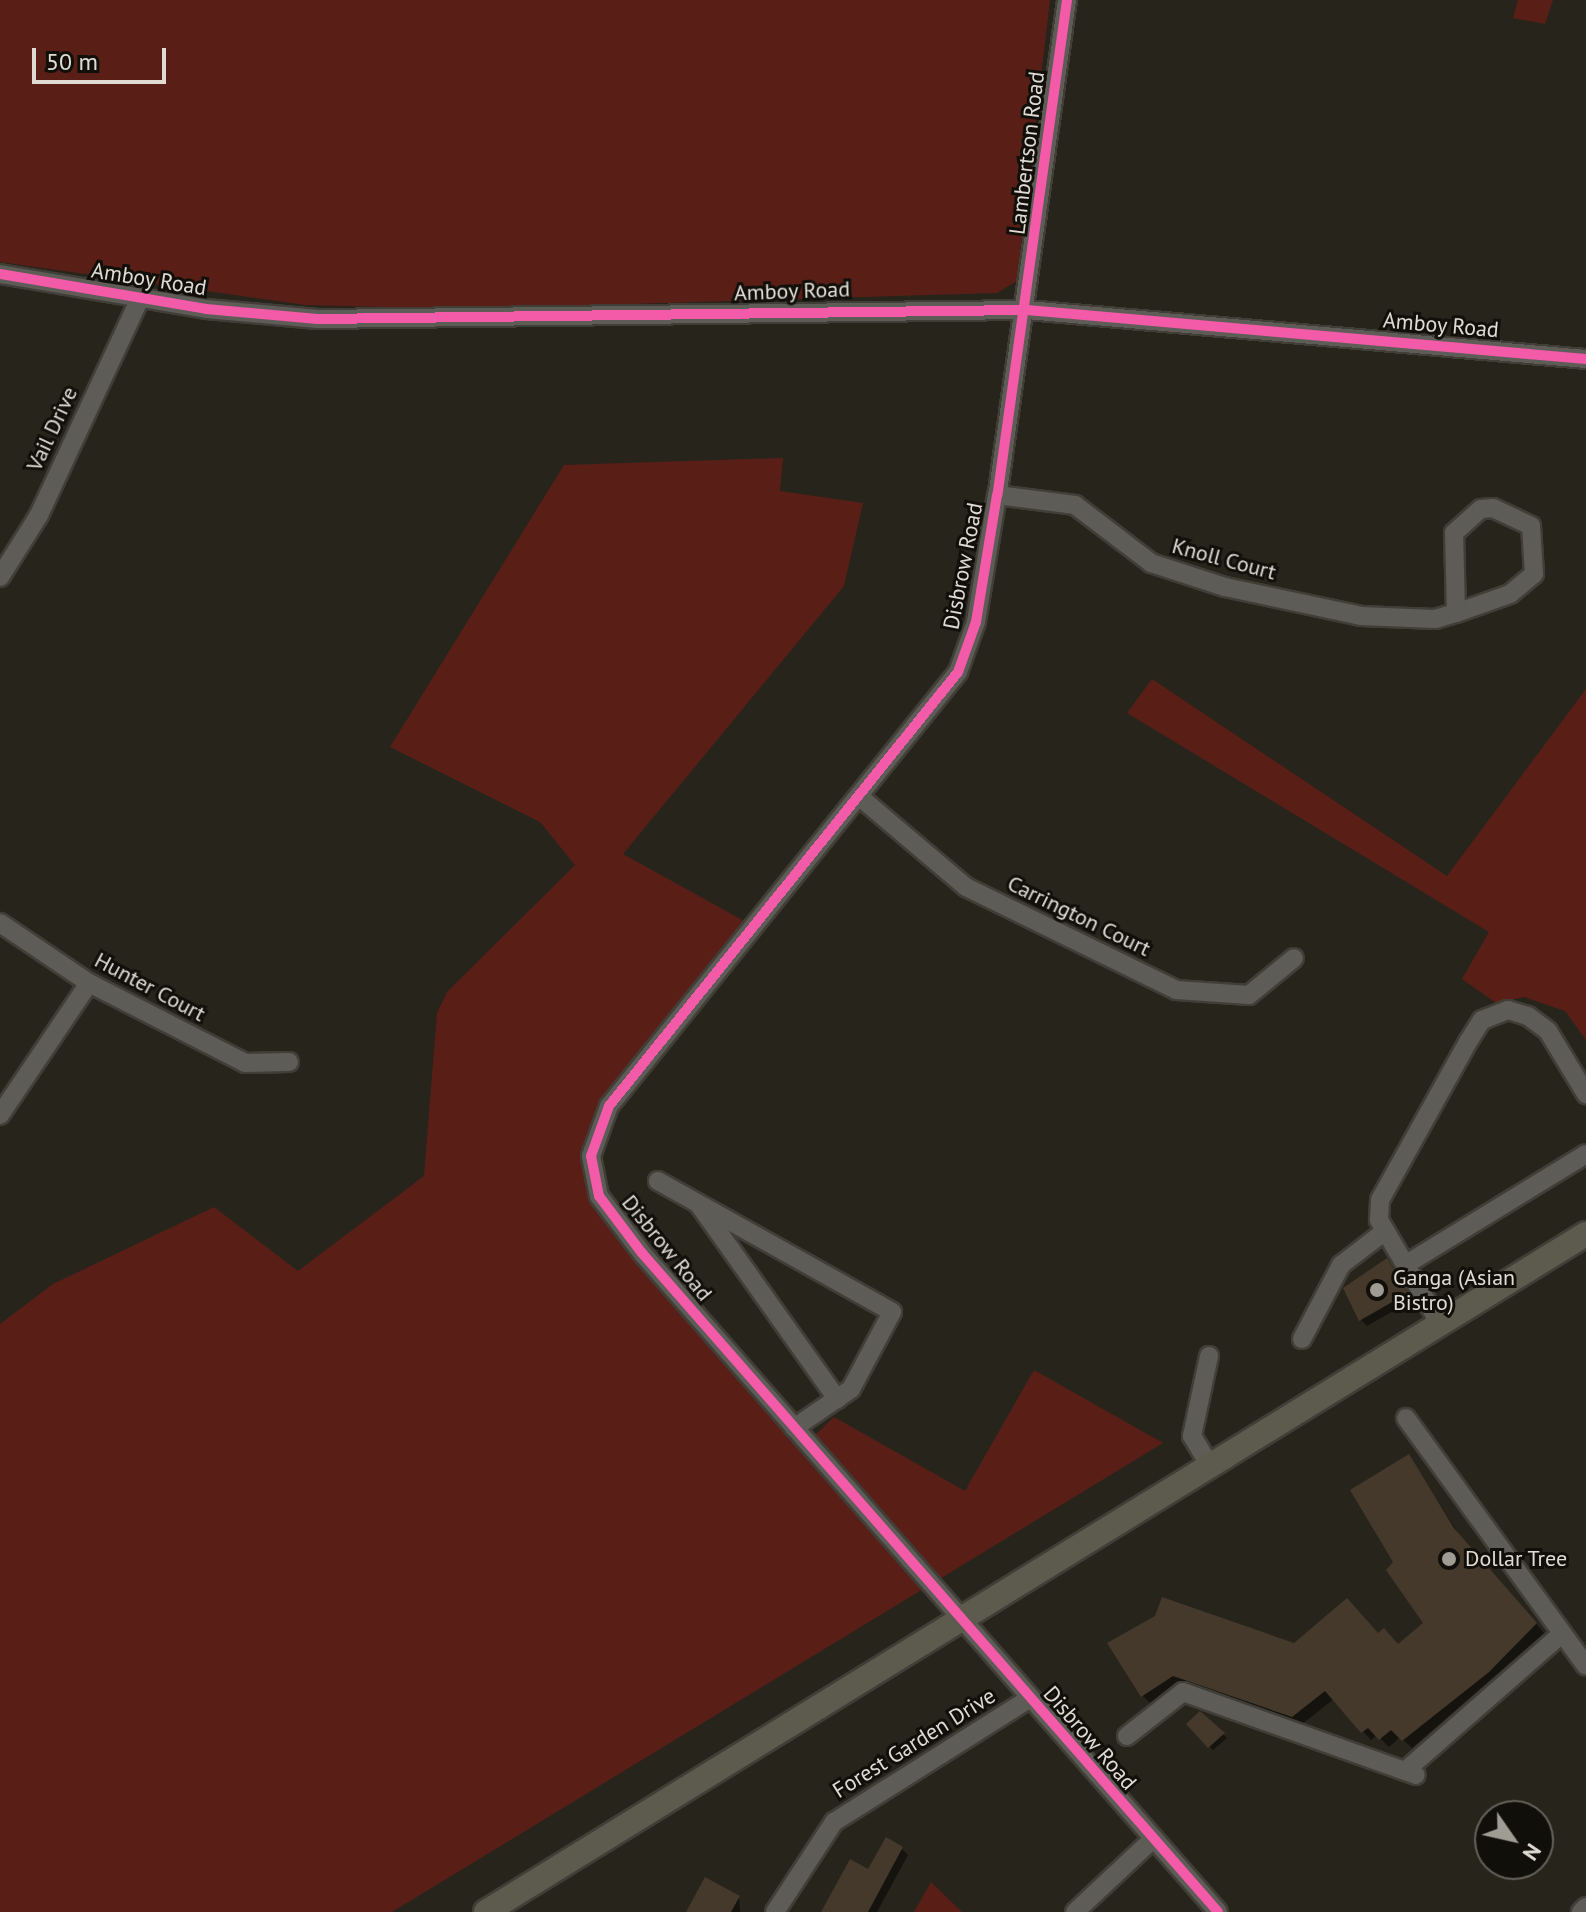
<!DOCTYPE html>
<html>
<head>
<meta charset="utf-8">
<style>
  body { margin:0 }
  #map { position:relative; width:1586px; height:1912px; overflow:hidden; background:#27241c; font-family:"PT Sans",sans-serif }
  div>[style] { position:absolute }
  .green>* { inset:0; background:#591f17 }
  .shadow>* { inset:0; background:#0007 }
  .building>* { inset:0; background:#45392c }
  .roads { filter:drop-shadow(2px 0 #413e38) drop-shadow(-2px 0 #413e38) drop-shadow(0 2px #413e38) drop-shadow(0 -2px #413e38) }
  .minor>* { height:18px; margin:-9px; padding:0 9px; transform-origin:9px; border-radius:9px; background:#5e5c57 }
  .major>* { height:24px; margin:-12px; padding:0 12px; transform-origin:12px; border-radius:12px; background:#5d5b4e }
  .cycleway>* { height:10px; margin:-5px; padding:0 5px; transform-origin:5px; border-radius:5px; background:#f35aa7 }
  .dots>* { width:22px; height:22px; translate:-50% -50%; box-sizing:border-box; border:4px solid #110f09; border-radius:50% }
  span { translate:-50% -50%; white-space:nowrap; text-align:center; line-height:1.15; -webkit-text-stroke:6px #110f09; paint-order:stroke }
  .street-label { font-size:22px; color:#e0dcd4 }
  .poi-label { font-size:22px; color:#e0dcd4 }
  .left { translate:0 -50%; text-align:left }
  .north { position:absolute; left:1474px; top:1800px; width:80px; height:80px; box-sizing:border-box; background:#110f09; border:2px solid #64615a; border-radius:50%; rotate:124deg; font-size:22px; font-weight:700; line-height:32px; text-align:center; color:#e0dcd4 }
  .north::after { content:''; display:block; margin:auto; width:28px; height:36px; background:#9f9c94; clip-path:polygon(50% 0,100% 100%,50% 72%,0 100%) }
  .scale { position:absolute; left:32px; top:48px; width:134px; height:36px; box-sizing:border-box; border:4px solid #e0dcd4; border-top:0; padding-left:10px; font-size:24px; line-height:28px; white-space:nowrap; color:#e0dcd4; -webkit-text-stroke:6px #110f09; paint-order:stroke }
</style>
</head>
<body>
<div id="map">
  <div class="green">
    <div style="clip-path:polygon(0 0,1050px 0,1017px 281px,997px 293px,464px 309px,305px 305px,0 262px)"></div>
    <div style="clip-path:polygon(1518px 0,1553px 0,1545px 24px,1513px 18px)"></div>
    <div style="clip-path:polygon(783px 458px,780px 491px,863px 503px,844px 586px,623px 854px,755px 927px,608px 1103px,591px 1148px,620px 1217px,808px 1442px,834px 1417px,965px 1491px,1034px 1370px,1163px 1443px,392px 1912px,0 1912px,0 1324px,53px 1284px,214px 1207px,298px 1271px,424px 1176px,437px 1013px,447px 992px,575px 865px,540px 822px,390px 747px,564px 465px)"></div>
    <div style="clip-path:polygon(1152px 679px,1447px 876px,1586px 689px,1586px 1040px,1565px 1011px,1524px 997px,1496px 1003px,1462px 979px,1489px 932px,1127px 713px)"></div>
    <div style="clip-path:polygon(931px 1882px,962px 1912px,914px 1912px)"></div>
  </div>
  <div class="shadow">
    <div style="clip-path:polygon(1387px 1261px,1413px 1300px,1367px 1326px,1361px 1320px)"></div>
    <div style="clip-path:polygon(1409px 1456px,1462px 1539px,1544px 1633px,1412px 1748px,1400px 1737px,1389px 1747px,1377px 1735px,1371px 1740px,1334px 1699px,1302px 1724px,1182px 1683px,1151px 1704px,1143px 1696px,1110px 1643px,1295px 1645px,1379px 1636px,1399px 1646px,1425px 1624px,1395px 1563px)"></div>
    <div style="clip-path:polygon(1200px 1714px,1227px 1738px,1213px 1750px,1189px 1724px)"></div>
    <div style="clip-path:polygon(902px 1849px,908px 1855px,877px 1912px,823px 1912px)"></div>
    <div style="clip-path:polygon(739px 1897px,740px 1912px,689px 1912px)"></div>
  </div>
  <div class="building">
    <div style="clip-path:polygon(1387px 1258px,1408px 1293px,1359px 1321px,1343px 1288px)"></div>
    <div style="clip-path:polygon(1409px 1454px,1454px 1528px,1537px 1623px,1489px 1672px,1402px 1741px,1391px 1730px,1379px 1740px,1368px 1728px,1361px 1733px,1325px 1691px,1292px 1717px,1173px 1676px,1141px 1697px,1107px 1643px,1155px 1616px,1162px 1597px,1294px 1643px,1347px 1598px,1378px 1633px,1384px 1628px,1398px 1644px,1423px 1623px,1386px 1570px,1393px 1562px,1350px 1490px)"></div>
    <div style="clip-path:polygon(1200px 1711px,1225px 1733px,1208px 1748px,1186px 1724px)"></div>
    <div style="clip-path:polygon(886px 1837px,903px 1847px,868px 1912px,821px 1912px,850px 1859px,868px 1869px)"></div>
    <div style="clip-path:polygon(705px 1877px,740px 1896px,731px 1912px,686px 1912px)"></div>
  </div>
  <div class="roads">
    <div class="minor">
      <div style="left:1067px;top:0;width:500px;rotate:98deg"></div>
      <div style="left:997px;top:495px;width:129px;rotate:99.4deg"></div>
      <div style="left:976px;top:622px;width:53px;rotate:109.8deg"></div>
      <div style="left:958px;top:672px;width:557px;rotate:128.8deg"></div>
      <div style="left:609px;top:1106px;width:53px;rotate:109.8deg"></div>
      <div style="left:591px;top:1156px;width:41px;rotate:78.7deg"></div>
      <div style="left:599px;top:1196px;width:71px;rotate:53deg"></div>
      <div style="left:642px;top:1253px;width:875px;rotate:48.84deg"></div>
      <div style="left:0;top:274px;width:209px;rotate:9.6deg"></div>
      <div style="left:206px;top:309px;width:112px;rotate:5.1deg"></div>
      <div style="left:318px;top:319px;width:709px;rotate:-0.73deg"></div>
      <div style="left:1027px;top:310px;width:561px;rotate:5.01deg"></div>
      <div style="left:997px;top:495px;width:79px;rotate:7.3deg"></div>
      <div style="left:1075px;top:505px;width:96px;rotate:37.3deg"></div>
      <div style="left:1151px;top:563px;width:78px;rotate:18deg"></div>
      <div style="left:1225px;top:587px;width:139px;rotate:12deg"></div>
      <div style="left:1361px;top:616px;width:74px;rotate:2.3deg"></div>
      <div style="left:1435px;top:619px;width:22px;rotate:-16deg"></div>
      <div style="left:1493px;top:508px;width:42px;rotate:25.3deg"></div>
      <div style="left:1531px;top:526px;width:48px;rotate:86.4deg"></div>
      <div style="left:1534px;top:574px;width:31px;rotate:140deg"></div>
      <div style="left:1510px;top:594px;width:57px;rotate:160.6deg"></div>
      <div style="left:1456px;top:613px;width:80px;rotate:-91.4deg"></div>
      <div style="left:1454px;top:533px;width:36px;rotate:-42deg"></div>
      <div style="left:1481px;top:509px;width:12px;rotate:-5deg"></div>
      <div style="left:0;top:577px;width:73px;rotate:-57.8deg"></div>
      <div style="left:39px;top:515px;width:239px;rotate:-65deg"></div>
      <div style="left:861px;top:798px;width:138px;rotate:40.3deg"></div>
      <div style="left:966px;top:887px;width:234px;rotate:26.1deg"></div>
      <div style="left:1176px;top:990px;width:73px;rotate:3.9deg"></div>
      <div style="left:1249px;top:995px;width:58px;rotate:-39.4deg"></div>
      <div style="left:0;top:923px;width:107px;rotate:34deg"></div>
      <div style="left:89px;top:983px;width:175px;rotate:27.1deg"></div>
      <div style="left:245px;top:1063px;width:44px;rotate:-1.3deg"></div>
      <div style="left:0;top:1115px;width:159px;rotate:-56deg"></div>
      <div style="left:658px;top:1181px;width:268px;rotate:29.2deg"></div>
      <div style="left:892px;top:1312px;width:87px;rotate:118deg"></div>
      <div style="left:851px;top:1389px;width:69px;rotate:145.6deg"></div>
      <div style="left:700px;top:1206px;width:237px;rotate:54.6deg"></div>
      <div style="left:1405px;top:1265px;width:212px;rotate:-31.5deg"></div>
      <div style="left:1440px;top:1324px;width:121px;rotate:-120.4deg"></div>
      <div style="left:1379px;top:1220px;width:20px;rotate:-87deg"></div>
      <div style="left:1380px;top:1200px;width:181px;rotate:-60.9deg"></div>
      <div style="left:1468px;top:1042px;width:26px;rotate:-58deg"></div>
      <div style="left:1482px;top:1020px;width:28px;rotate:-21deg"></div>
      <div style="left:1508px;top:1010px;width:21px;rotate:17deg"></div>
      <div style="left:1528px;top:1016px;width:25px;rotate:37deg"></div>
      <div style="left:1548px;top:1031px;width:74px;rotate:58.9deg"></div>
      <div style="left:1302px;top:1339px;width:84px;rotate:-62.2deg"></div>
      <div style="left:1341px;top:1265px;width:56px;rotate:-37.7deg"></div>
      <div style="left:1209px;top:1356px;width:82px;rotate:102deg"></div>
      <div style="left:1192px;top:1436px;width:35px;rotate:59deg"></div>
      <div style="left:1406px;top:1418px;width:306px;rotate:54deg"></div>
      <div style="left:1127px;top:1736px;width:71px;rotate:-38.2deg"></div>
      <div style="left:1183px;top:1692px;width:247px;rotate:19.6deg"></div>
      <div style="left:1405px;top:1771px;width:205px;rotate:-41.2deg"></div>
      <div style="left:775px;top:1912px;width:108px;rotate:-56.8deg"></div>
      <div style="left:834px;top:1822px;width:232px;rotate:-32.3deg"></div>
      <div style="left:1075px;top:1912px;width:105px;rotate:-43.1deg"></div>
      <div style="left:1581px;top:1912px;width:7px;rotate:-45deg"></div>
    </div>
    <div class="major">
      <div style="left:486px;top:1912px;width:1292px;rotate:-31.65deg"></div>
    </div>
  </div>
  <div class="cycleway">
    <div style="left:1067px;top:0;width:500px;rotate:98deg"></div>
    <div style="left:997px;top:495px;width:129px;rotate:99.4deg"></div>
    <div style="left:976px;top:622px;width:53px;rotate:109.8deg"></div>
    <div style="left:958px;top:672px;width:557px;rotate:128.8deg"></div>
    <div style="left:609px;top:1106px;width:53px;rotate:109.8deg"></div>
    <div style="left:591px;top:1156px;width:41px;rotate:78.7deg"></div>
    <div style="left:599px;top:1196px;width:71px;rotate:53deg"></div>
    <div style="left:642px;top:1253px;width:875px;rotate:48.84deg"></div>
    <div style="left:0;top:274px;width:209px;rotate:9.6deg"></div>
    <div style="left:206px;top:309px;width:112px;rotate:5.1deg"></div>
    <div style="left:318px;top:319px;width:709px;rotate:-0.73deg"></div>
    <div style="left:1027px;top:310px;width:561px;rotate:5.01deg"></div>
  </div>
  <div class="dots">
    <div style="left:1377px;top:1290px;background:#9f9c94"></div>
    <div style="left:1449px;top:1559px;background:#9f9c94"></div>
  </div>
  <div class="street-label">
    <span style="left:1027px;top:153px;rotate:-83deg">Lambertson Road</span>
    <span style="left:149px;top:279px;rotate:9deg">Amboy Road</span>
    <span style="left:792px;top:291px;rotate:-2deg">Amboy Road</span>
    <span style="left:1441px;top:325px;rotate:5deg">Amboy Road</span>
    <span style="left:52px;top:429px;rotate:-65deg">Vail Drive</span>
    <span style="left:1224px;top:559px;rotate:15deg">Knoll Court</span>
    <span style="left:963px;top:566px;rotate:-79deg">Disbrow Road</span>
    <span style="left:1079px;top:916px;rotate:26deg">Carrington Court</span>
    <span style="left:150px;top:987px;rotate:28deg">Hunter Court</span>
    <span style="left:667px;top:1248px;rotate:51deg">Disbrow Road</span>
    <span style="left:1090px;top:1738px;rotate:49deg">Disbrow Road</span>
    <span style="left:914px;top:1743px;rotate:-32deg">Forest Garden Drive</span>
  </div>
  <div class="poi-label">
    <span class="left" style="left:1393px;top:1290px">Ganga (Asian<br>Bistro)</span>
    <span class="left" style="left:1465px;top:1559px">Dollar Tree</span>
  </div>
  <div class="north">N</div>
  <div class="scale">50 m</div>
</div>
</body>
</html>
